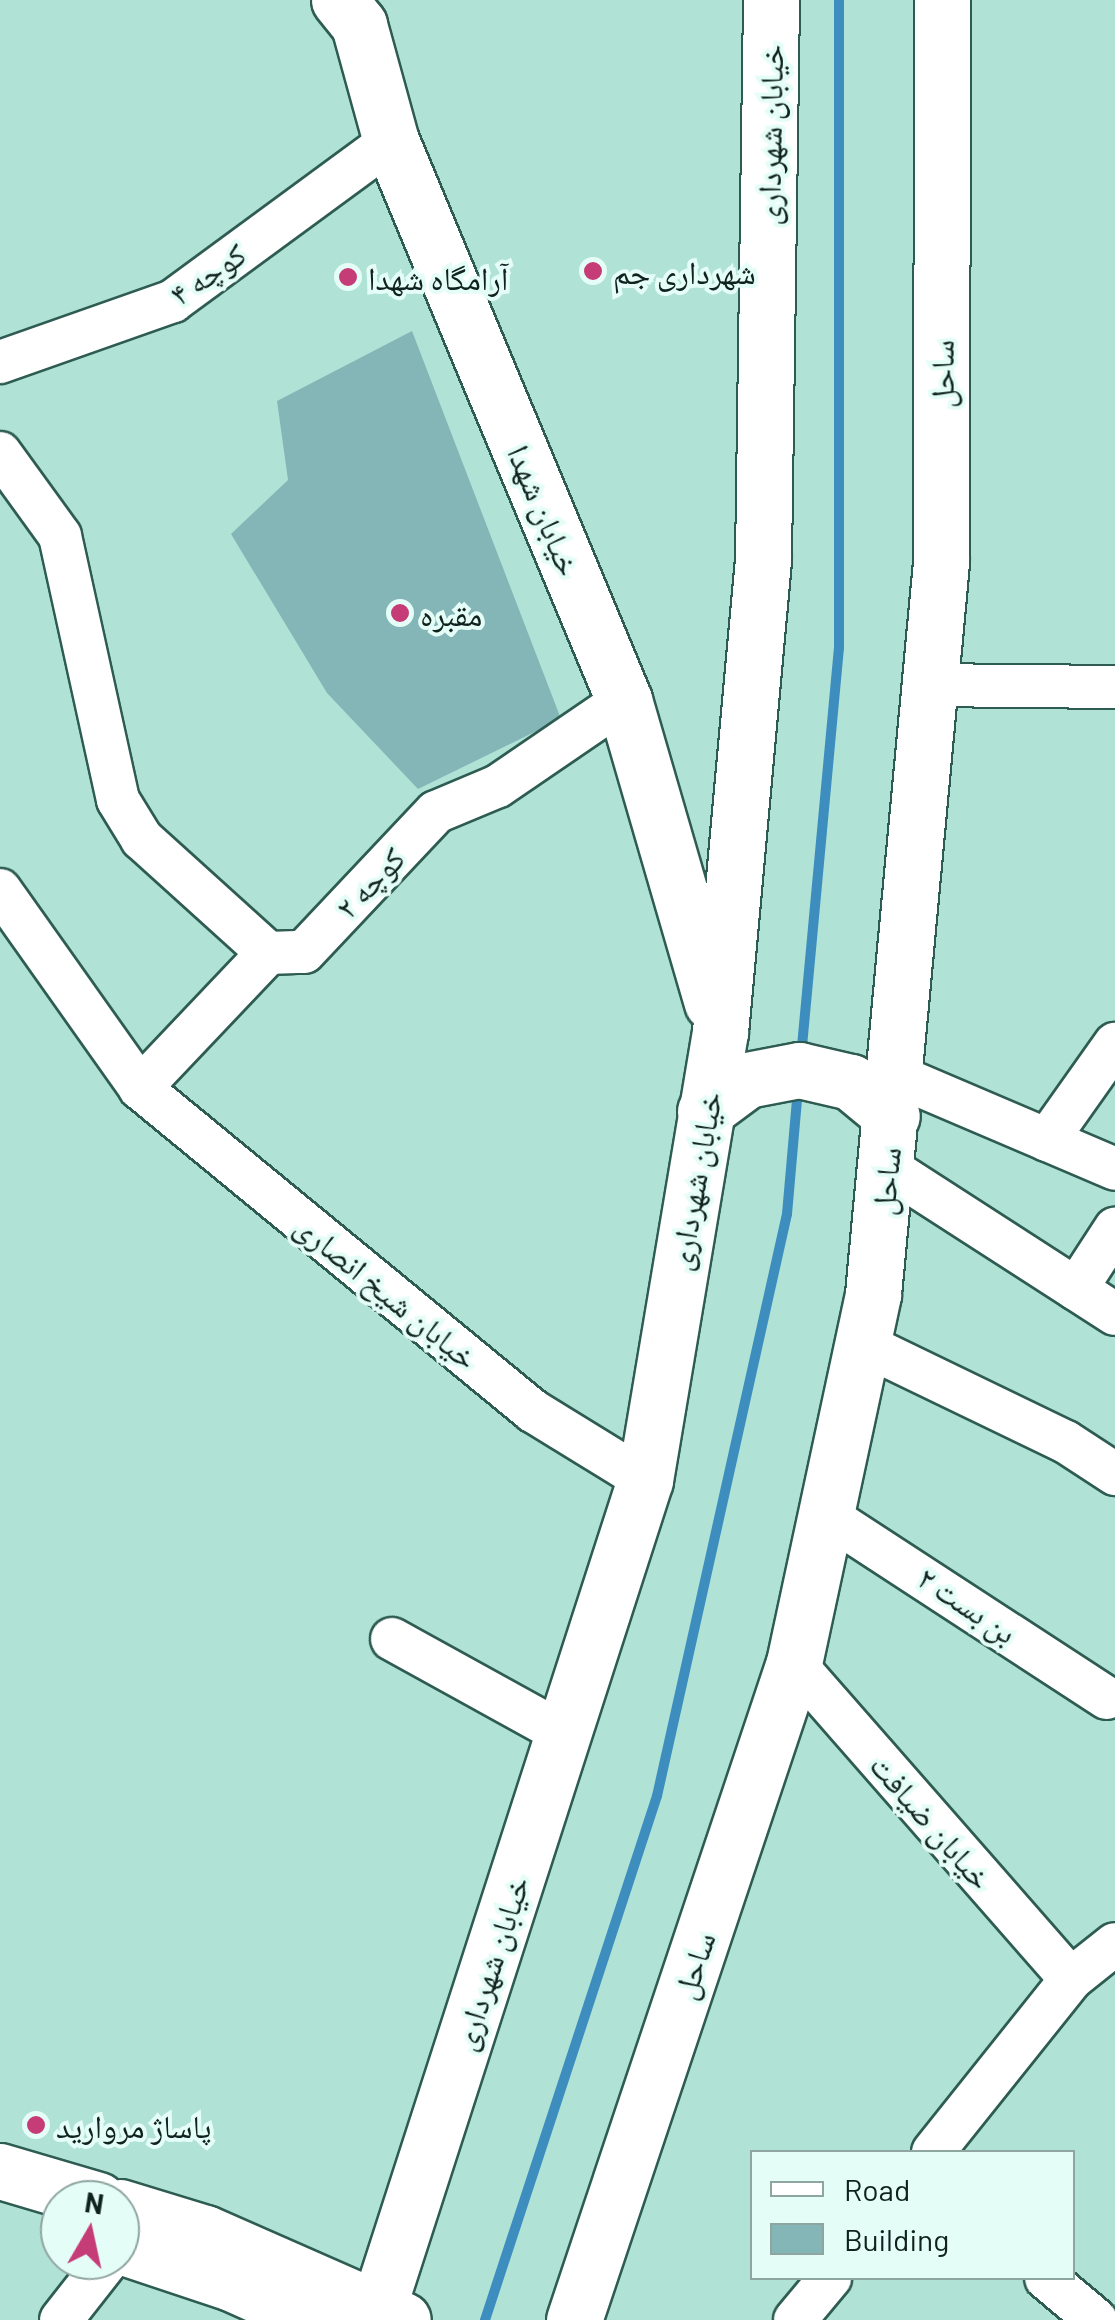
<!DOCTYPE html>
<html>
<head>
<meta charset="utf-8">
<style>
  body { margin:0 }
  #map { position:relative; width:1115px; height:2320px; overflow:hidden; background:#b1e2d6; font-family:Barlow,"Noto Naskh Arabic",sans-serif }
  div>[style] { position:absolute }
  .stream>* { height:10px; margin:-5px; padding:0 5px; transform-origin:5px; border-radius:5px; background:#3d8ebe }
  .building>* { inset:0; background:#84b6b7 }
  .roads { filter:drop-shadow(2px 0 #2e5c52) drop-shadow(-2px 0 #2e5c52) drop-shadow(0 2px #2e5c52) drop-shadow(0 -2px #2e5c52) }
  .street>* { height:42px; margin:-21px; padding:0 21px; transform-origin:21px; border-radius:21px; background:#fff }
  .secondary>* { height:55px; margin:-27.5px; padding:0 27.5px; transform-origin:27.5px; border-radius:27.5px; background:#fff }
  .dots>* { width:28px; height:28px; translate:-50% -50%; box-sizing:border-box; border:5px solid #e5fdf7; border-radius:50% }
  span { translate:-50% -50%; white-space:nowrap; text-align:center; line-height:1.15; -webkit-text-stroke:8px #e5fdf7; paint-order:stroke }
  .street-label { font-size:32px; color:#0f221e }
  .poi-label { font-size:32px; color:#0f221e }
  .left { translate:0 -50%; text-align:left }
  .legend { position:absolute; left:750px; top:2150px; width:325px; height:130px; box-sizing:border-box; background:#e5fdf7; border:2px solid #8fa5a0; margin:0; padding:12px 18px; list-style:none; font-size:30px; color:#0f221e }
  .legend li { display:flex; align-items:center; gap:20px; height:50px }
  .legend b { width:50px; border:2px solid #8fa5a0 }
  .north { position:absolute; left:40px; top:2180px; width:100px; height:100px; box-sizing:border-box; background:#e5fdf7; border:2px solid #8fa5a0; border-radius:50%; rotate:9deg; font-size:28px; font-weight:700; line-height:40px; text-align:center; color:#0f221e }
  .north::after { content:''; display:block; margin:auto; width:35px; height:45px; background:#c53c77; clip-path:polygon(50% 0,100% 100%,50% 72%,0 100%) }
</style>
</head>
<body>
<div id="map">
  <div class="stream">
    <div style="left:801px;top:1057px;width:411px;rotate:-84.7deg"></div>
    <div style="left:839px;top:648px;width:648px;rotate:-90deg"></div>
    <div style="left:485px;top:2320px;width:552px;rotate:-71.83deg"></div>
    <div style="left:657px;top:1796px;width:596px;rotate:-77.41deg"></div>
    <div style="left:787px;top:1214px;width:126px;rotate:-85deg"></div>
  </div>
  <div class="building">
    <div style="clip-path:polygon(412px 331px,561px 719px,418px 789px,327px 693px,231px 534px,288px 480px,277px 401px)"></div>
  </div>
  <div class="roads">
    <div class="street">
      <div style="left:0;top:362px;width:183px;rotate:-19.4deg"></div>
      <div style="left:173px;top:301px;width:270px;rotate:-36.3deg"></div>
      <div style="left:0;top:453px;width:102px;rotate:54.1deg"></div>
      <div style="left:60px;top:536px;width:270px;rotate:77.6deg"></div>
      <div style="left:118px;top:800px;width:46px;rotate:58.4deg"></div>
      <div style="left:142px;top:839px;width:170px;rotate:42.1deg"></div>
      <div style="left:925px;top:685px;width:190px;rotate:0.6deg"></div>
      <div style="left:0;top:890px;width:242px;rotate:54.7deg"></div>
      <div style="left:140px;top:1088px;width:509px;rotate:39.42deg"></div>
      <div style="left:533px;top:1411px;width:132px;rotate:31.6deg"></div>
      <div style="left:895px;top:1075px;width:239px;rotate:23.1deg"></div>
      <div style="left:140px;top:1088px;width:186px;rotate:-46.5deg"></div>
      <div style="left:268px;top:953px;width:36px;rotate:-2deg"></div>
      <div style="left:304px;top:952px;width:192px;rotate:-46.7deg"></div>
      <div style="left:436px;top:812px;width:67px;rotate:-22.8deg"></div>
      <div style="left:498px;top:786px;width:153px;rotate:-34.3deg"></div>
      <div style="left:1047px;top:1140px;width:118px;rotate:-54.7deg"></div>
      <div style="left:887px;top:1167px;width:271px;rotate:32.8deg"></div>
      <div style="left:1076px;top:1289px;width:72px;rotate:-57deg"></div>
      <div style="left:863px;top:1344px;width:225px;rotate:25.8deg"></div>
      <div style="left:1066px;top:1442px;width:59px;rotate:33.1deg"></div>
      <div style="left:826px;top:1515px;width:335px;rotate:33.1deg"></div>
      <div style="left:392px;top:1639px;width:196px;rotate:28.9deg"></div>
      <div style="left:794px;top:1663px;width:420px;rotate:48.8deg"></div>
      <div style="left:933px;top:2152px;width:221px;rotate:-51.4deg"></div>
      <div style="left:1071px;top:1979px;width:56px;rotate:-38.5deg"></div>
      <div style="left:1046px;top:2278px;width:65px;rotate:40deg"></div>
      <div style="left:61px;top:2320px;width:76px;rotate:-51.9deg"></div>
      <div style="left:795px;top:2320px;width:55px;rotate:-50.2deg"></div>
    </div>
    <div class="secondary">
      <div style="left:339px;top:0;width:32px;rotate:51deg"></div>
      <div style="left:359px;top:25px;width:120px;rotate:74.6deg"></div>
      <div style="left:391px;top:141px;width:606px;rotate:67.37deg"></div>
      <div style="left:624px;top:700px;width:315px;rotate:73.8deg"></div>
      <div style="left:705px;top:1111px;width:52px;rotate:-36.4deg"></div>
      <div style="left:747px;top:1080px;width:53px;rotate:-10.9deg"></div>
      <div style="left:799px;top:1070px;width:53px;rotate:13deg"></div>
      <div style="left:851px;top:1082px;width:53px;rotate:39.7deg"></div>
      <div style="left:0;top:2171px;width:102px;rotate:16.5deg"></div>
      <div style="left:120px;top:2207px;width:89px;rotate:17deg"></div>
      <div style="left:205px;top:2233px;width:216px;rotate:23.7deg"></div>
      <div style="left:120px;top:2246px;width:117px;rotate:18.4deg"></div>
      <div style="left:231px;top:2283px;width:91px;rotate:24deg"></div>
      <div style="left:374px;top:2320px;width:883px;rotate:-72.12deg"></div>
      <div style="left:645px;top:1480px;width:454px;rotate:-80.5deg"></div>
      <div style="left:720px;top:1032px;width:475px;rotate:-84.8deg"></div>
      <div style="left:763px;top:559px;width:559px;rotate:-89.18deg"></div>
      <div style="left:574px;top:2320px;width:693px;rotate:-71.49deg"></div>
      <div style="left:794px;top:1663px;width:377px;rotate:-77.9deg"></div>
      <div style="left:873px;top:1294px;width:735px;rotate:-84.69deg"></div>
      <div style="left:941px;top:562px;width:562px;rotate:-89.9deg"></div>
    </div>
  </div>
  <div class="dots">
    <div style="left:593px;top:271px;background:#c53c77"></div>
    <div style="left:348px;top:277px;background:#c53c77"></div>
    <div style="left:400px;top:613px;background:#c53c77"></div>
    <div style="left:36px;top:2125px;background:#c53c77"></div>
  </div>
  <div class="street-label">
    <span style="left:769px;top:135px;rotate:-89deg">خیابان شهرداری</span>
    <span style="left:207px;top:273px;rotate:-34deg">کوچه ۴</span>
    <span style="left:941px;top:374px;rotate:-90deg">ساحل</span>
    <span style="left:545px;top:510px;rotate:67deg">خیابان شهدا</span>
    <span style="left:369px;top:882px;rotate:-46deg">کوچه ۲</span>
    <span style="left:694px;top:1181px;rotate:-80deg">خیابان شهرداری</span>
    <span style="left:885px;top:1181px;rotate:-84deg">ساحل</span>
    <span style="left:387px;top:1291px;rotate:39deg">خیابان شیخ انصاری</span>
    <span style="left:968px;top:1604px;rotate:34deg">بن بست ۲</span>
    <span style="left:932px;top:1821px;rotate:49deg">خیابان ضیافت</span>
    <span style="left:490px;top:1963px;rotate:-72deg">خیابان شهرداری</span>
    <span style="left:693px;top:1965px;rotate:-71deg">ساحل</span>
  </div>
  <div class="poi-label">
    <span class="left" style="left:613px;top:271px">شهرداری جم</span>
    <span class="left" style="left:368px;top:277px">آرامگاه شهدا</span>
    <span class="left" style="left:420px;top:613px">مقبره</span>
    <span class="left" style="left:56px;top:2125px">پاساژ مروارید</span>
  </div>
  <ul class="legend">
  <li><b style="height:12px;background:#fff"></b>Road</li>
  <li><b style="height:28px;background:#84b6b7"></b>Building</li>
  </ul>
  <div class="north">N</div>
</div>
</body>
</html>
